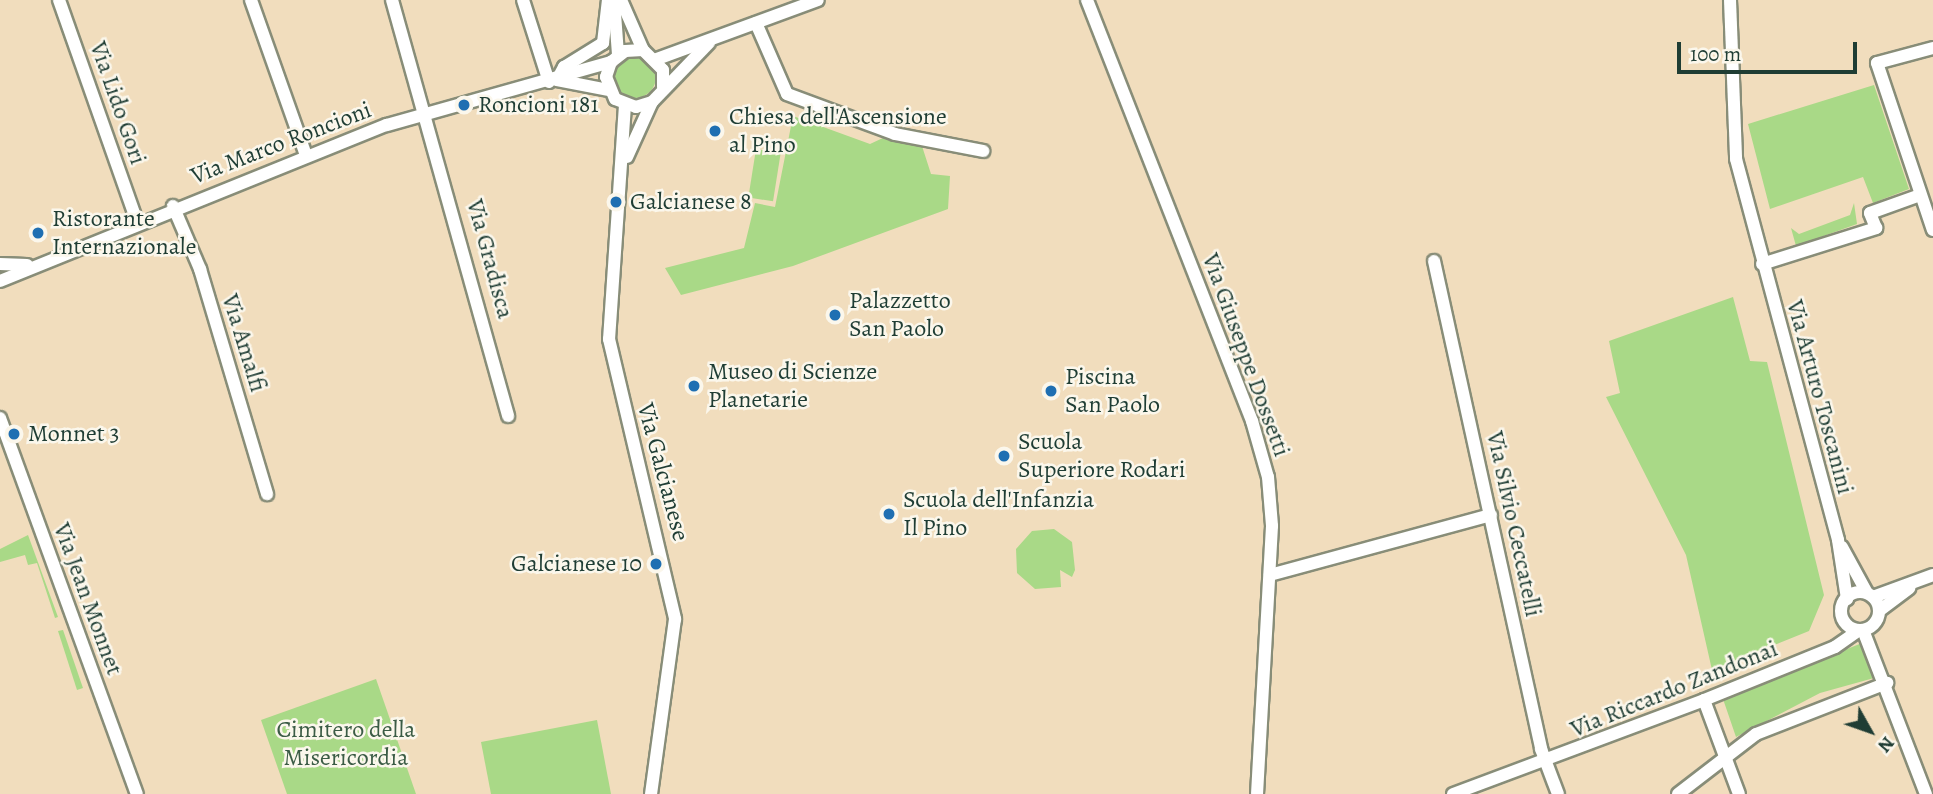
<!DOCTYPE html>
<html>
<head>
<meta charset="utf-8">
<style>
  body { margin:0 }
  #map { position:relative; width:1933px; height:794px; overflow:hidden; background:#f1ddbd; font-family:Alegreya,serif }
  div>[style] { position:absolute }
  .green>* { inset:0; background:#a9d987; transform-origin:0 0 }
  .round { border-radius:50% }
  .roads { filter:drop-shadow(2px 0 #888d78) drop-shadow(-2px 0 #888d78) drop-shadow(0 2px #888d78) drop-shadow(0 -2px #888d78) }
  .minor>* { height:12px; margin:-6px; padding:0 6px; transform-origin:6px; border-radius:6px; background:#fff }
  .minor>.ring { margin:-6px; padding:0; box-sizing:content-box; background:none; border:12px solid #fff; border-radius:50% }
  .dots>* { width:19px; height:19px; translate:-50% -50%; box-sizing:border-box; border:4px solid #fbf7ec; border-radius:50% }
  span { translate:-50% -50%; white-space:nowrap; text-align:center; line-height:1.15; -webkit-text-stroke:5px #fbf7ec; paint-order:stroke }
  .street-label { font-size:24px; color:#1f3d34 }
  .poi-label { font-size:24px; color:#1f3d34 }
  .left { translate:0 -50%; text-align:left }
  .right { translate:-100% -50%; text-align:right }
  .park-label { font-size:24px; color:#3b5c45 }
  .north { position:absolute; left:1835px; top:696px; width:70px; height:70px; -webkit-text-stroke:5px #fbf7ec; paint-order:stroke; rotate:130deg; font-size:19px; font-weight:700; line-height:28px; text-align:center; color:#1f3d34 }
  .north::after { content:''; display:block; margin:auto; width:24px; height:32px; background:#1f3d34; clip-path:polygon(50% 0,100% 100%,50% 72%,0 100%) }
  .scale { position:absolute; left:1677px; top:42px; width:180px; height:32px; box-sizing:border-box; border:4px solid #1f3d34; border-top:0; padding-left:9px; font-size:21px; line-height:24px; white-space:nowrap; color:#1f3d34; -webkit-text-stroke:5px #fbf7ec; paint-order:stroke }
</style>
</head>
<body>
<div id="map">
  <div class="green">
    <div class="round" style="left:614px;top:56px;width:42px;height:42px"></div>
    <div style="clip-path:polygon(1874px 85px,1909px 189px,1873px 203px,1863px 177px,1770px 209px,1748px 124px)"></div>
    <div style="clip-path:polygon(793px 116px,870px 144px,885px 137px,922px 146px,931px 174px,950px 176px,948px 209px,793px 266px,681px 295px,665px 268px,744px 248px,755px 203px,775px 207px)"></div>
    <div style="left:756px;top:149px;width:25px;height:49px;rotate:9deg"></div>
    <div style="clip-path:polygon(1854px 203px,1857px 224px,1796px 246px,1791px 228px,1799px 234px,1850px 215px)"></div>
    <div style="clip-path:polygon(1733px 297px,1750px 361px,1767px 362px,1824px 595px,1809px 631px,1712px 670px,1686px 555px,1606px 397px,1620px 393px,1609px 341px)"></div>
    <div style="clip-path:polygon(1054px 529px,1072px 542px,1075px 570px,1072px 577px,1060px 570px,1061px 587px,1035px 589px,1017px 573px,1016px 549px,1032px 531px)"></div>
    <div style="clip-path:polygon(28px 535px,58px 617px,55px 618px,37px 563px,28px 565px,25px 555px,0 562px,0 549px)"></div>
    <div style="clip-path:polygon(63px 630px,83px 688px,77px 690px,58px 631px)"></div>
    <div style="clip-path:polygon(1862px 643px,1874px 678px,1820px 693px,1736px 737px,1723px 699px)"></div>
    <div style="clip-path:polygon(376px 679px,416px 794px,287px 794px,261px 720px)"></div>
    <div style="clip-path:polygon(597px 720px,611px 794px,491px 794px,481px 742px)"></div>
  </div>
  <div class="roads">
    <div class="minor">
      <div style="left:59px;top:0;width:234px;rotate:70.6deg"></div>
      <div style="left:251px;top:0;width:164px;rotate:70.5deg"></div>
      <div style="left:392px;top:0;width:432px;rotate:74.4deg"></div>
      <div style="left:523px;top:0;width:86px;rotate:72.4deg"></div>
      <div style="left:614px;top:0;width:55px;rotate:85.8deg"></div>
      <div style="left:621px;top:0;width:55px;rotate:66.3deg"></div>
      <div style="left:1087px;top:0;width:452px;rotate:68.6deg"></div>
      <div style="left:1252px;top:421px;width:58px;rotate:74.1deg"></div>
      <div style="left:1268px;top:477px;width:49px;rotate:85.3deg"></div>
      <div style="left:1272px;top:526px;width:268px;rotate:93.2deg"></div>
      <div style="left:1730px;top:0;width:159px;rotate:87.8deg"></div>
      <div style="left:1736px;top:159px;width:394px;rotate:75deg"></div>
      <div style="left:1838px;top:540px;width:60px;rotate:81.3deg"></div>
      <div style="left:756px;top:23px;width:77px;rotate:66.4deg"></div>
      <div style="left:787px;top:94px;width:115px;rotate:20.3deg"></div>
      <div style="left:895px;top:134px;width:90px;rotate:10.9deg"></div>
      <div style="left:1933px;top:48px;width:58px;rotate:165deg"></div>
      <div style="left:1877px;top:63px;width:176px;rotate:71.5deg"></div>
      <div style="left:657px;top:59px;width:171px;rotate:-20.1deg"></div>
      <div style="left:557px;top:80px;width:15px;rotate:-62deg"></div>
      <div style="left:564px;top:67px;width:46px;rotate:-31.6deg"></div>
      <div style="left:603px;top:43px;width:43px;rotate:-83.4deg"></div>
      <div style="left:557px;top:80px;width:53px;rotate:10.9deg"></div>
      <div style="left:652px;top:102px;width:17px;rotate:163deg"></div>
      <div style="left:636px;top:107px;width:22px;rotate:-159deg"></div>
      <div style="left:615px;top:99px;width:24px;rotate:-112deg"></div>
      <div style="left:606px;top:77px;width:16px;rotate:-72deg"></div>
      <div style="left:611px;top:62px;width:18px;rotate:-38deg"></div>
      <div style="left:625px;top:51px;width:18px;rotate:-3deg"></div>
      <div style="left:643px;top:50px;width:28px;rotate:45deg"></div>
      <div style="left:663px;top:70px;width:17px;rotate:90deg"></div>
      <div style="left:625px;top:105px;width:235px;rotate:93.9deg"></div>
      <div style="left:609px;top:339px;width:288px;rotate:76.7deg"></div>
      <div style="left:675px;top:619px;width:177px;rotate:97.8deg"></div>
      <div style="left:627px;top:157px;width:60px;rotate:-65.6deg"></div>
      <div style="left:652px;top:102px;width:82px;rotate:-46deg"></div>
      <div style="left:173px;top:206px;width:69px;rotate:66.8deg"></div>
      <div style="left:200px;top:269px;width:235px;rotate:73.4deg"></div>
      <div style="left:1434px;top:261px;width:500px;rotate:77.6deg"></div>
      <div style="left:1541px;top:749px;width:48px;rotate:69.3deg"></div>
      <div style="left:0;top:264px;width:27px;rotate:2deg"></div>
      <div style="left:1762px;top:264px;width:120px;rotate:-17.5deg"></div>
      <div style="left:1876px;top:228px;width:16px;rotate:-112deg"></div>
      <div style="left:1870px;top:213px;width:53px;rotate:-19.8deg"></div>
      <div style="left:0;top:281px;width:417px;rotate:-22deg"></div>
      <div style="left:387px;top:125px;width:233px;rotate:-15.7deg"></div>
      <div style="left:0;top:418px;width:400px;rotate:70deg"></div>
      <div style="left:1842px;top:547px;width:52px;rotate:61.5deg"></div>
      <div style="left:1270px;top:575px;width:229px;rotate:-15.2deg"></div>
      <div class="ring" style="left:1841px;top:592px;width:26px;height:26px"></div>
      <div style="left:1873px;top:597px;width:64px;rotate:-20.1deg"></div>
      <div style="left:1879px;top:611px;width:38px;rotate:-37deg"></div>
      <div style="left:1863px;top:630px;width:176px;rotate:69deg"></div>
      <div style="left:1704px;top:700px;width:100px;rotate:69.6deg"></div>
      <div style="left:1453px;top:794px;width:268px;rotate:-20.5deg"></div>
      <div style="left:1704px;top:700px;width:141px;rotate:-22deg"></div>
      <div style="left:1835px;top:647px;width:29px;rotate:-35deg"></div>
      <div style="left:1678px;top:794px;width:98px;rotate:-37.6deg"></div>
      <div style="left:1756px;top:734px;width:141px;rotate:-21.3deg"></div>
    </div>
  </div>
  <div class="dots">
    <div style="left:464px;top:105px;background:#1f6fb2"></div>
    <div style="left:715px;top:131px;background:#1f6fb2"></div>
    <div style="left:616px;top:202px;background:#1f6fb2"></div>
    <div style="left:38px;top:233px;background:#1f6fb2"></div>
    <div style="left:835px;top:315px;background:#1f6fb2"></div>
    <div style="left:694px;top:386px;background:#1f6fb2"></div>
    <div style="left:1051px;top:391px;background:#1f6fb2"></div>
    <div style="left:14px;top:434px;background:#1f6fb2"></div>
    <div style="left:1004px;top:456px;background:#1f6fb2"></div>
    <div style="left:889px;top:514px;background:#1f6fb2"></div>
    <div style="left:656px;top:564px;background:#1f6fb2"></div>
  </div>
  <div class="street-label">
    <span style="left:118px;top:103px;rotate:71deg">Via Lido Gori</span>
    <span style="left:281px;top:143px;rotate:-21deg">Via Marco Roncioni</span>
    <span style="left:490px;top:259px;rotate:75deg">Via Gradisca</span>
    <span style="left:244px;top:343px;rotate:73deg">Via Amalfi</span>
    <span style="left:1246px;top:355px;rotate:70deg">Via Giuseppe Dossetti</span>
    <span style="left:1820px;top:397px;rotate:75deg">Via Arturo Toscanini</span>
    <span style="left:663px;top:472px;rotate:75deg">Via Galcianese</span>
    <span style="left:1514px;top:524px;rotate:78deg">Via Silvio Ceccatelli</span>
    <span style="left:88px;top:599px;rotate:70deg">Via Jean Monnet</span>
    <span style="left:1674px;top:689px;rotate:-22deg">Via Riccardo Zandonai</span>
  </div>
  <div class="poi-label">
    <span class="left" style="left:478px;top:105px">Roncioni 181</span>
    <span class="left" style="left:729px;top:131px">Chiesa dell'Ascensione<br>al Pino</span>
    <span class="left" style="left:630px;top:202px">Galcianese 8</span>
    <span class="left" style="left:52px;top:233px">Ristorante<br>Internazionale</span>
    <span class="left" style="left:849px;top:315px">Palazzetto<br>San Paolo</span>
    <span class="left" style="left:708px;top:386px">Museo di Scienze<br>Planetarie</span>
    <span class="left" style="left:1065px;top:391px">Piscina<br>San Paolo</span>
    <span class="left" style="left:28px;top:434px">Monnet 3</span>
    <span class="left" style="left:1018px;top:456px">Scuola<br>Superiore Rodari</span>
    <span class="left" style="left:903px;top:514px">Scuola dell'Infanzia<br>Il Pino</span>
    <span class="right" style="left:642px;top:564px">Galcianese 10</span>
  </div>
  <div class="park-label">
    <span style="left:346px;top:744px">Cimitero della<br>Misericordia</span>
  </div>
  <div class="north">N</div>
  <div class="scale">100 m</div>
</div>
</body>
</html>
